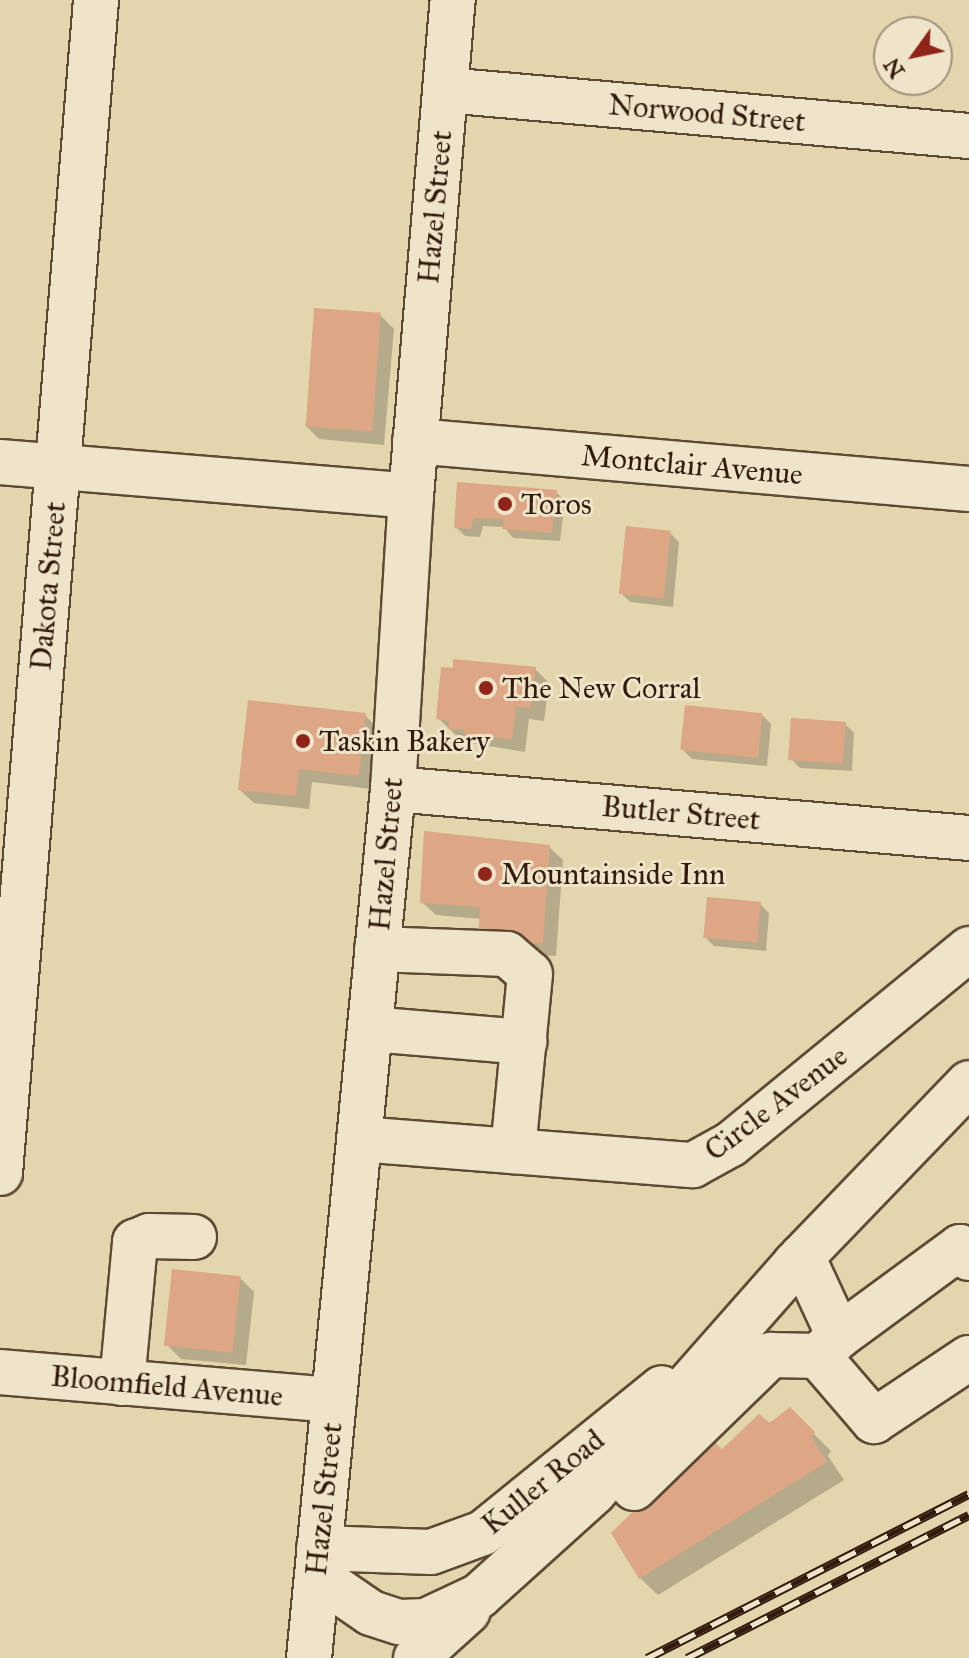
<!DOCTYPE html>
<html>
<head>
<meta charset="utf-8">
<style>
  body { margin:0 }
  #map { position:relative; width:969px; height:1658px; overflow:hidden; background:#e3d5ac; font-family:"IM FELL Great Primer",serif }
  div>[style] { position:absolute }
  .shadow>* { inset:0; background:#0003 }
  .building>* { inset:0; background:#dda684; transform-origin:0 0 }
  .roads { filter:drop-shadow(2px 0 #5e4935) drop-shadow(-2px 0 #5e4935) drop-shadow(0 2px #5e4935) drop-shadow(0 -2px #5e4935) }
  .minor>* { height:44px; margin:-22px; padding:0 22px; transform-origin:22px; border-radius:22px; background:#ede4c9 }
  .rail>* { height:9px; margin-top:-4.5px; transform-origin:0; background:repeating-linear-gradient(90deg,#ede4c9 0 18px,#321a0d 0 36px); box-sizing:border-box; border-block:2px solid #321a0d }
  .dots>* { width:22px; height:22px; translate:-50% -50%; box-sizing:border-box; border:4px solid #ede4c9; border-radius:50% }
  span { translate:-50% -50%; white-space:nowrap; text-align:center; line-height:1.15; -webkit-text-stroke:6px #ede4c9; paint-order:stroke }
  .street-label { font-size:30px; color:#321a0d }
  .poi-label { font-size:30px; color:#321a0d }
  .left { translate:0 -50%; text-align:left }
  .north { position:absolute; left:873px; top:16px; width:80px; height:80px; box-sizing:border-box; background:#ede4c9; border:2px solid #a2937e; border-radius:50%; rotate:237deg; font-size:22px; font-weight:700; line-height:32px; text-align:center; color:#321a0d }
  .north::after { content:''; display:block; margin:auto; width:28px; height:36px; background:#8f2418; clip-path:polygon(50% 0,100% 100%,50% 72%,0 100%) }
</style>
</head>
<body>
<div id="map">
  <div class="shadow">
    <div style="clip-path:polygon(380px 315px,394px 329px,384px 445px,319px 439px,305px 425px)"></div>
    <div style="clip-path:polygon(459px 484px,556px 492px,565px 501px,560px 541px,513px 538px,504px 527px,483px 526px,480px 537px,465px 536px,456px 527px)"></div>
    <div style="clip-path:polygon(670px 533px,679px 542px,673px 607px,630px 602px,621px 593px)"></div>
    <div style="clip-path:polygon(535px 669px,549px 683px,544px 721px,529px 719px,525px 752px,463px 742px,438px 718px)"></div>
    <div style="clip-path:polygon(365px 715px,378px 729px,372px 789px,312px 782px,309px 809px,254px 803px,240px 790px)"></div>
    <div style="clip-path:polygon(762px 715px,771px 724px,767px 766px,692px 759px,683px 750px)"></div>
    <div style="clip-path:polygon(845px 724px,854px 733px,852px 771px,800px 768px,791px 759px)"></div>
    <div style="clip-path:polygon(549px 847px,563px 860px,556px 956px,529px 954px,494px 941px,481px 928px,481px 919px,436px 915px,422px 902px)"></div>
    <div style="clip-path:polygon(760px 904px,769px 913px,766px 951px,714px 946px,705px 937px)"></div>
    <div style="clip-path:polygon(240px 1278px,254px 1292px,246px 1365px,181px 1359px,167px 1345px)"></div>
    <div style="clip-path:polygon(790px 1410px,831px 1451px,828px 1456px,844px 1480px,658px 1595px,640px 1578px,722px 1452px)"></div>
  </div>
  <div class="building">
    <div style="left:314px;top:308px;width:67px;height:119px;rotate:4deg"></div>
    <div style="clip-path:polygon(457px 482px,557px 490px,552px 533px,502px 529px,504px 519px,474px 518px,471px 529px,454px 528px)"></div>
    <div style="left:626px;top:526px;width:45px;height:68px;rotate:6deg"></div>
    <div style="clip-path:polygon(453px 659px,536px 667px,531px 708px,516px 707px,512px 739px,465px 735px,464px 729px,448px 729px,449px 721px,436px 719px,441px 667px,453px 668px)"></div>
    <div style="clip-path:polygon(248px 700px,366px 713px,359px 776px,299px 769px,296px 796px,238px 790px)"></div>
    <div style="left:685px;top:705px;width:78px;height:45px;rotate:6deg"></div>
    <div style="left:791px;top:718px;width:55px;height:42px;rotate:4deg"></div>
    <div style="clip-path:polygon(424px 831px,550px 845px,543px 944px,514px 941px,513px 932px,479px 928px,480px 907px,420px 903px)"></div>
    <div style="left:707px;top:897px;width:54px;height:41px;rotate:5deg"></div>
    <div style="left:172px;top:1269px;width:69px;height:77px;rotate:6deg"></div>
    <div style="clip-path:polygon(790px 1407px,815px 1432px,811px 1437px,827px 1462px,639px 1579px,611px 1533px,709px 1437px,722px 1449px,759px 1414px,770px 1423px)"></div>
  </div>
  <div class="roads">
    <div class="minor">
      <div style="left:445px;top:90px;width:526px;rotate:5.02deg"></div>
      <div style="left:415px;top:441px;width:556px;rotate:4.95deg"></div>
      <div style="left:0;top:462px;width:412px;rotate:4.7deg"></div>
      <div style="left:393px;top:789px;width:578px;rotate:4.86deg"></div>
      <div style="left:377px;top:949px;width:130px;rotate:2.2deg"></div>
      <div style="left:507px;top:954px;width:30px;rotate:41deg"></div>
      <div style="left:530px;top:974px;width:178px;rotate:95.5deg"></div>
      <div style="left:370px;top:1029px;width:155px;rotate:4.8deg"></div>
      <div style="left:359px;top:1139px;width:335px;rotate:4.5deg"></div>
      <div style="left:693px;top:1165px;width:43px;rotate:-28.9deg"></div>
      <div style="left:731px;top:1144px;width:308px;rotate:-39.3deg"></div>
      <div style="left:0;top:1173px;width:1177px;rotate:-85.32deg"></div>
      <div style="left:839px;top:1336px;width:150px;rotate:-36.3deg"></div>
      <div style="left:960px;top:1247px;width:14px;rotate:51deg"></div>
      <div style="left:818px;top:1356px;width:86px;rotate:49.3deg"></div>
      <div style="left:874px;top:1421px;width:114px;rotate:-33.6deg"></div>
      <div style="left:0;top:1372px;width:335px;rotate:4.8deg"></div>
      <div style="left:122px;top:1383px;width:142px;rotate:-84.7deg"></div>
      <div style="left:135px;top:1242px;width:15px;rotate:-23deg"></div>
      <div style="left:149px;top:1236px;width:45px;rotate:1.3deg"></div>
      <div style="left:634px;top:1488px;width:191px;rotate:-44.2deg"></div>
      <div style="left:771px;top:1355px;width:47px;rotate:1.2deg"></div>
      <div style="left:818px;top:1356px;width:29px;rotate:-44deg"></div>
      <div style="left:839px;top:1336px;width:88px;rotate:-114.8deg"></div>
      <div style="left:319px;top:1548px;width:112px;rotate:2deg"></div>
      <div style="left:431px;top:1552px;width:55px;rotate:-20.1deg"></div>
      <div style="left:483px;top:1533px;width:230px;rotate:-39deg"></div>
      <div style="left:317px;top:1576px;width:65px;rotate:34.4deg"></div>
      <div style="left:371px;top:1613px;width:29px;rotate:18deg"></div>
      <div style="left:399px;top:1622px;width:27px;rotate:-2deg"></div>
      <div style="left:426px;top:1621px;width:59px;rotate:-25.3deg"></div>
      <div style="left:479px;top:1596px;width:155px;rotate:-42.1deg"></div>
      <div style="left:594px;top:1492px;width:304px;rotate:-48.6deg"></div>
      <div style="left:795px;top:1264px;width:251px;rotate:-46.1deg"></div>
      <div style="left:309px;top:1658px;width:873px;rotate:-84.48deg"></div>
      <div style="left:393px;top:789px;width:294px;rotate:-86.5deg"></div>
      <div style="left:411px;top:496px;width:498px;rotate:-85.2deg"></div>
      <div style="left:416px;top:1658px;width:70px;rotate:-42.1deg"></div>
    </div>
  </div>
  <div class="rail">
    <div style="left:647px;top:1658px;width:361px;rotate:-27deg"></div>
    <div style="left:687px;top:1658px;width:316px;rotate:-26.9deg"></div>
  </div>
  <div class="dots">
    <div style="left:505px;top:504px;background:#8f2418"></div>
    <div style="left:486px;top:688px;background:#8f2418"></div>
    <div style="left:303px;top:741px;background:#8f2418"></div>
    <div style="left:485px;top:874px;background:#8f2418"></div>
  </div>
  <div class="street-label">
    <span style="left:707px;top:113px;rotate:5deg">Norwood Street</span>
    <span style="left:435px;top:207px;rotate:-85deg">Hazel Street</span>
    <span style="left:692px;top:465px;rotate:5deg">Montclair Avenue</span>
    <span style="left:48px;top:586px;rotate:-85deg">Dakota Street</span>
    <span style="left:681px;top:813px;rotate:5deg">Butler Street</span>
    <span style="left:386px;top:854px;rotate:-85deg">Hazel Street</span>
    <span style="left:776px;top:1103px;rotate:-37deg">Circle Avenue</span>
    <span style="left:167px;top:1386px;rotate:5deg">Bloomfield Avenue</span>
    <span style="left:543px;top:1482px;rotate:-39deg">Kuller Road</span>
    <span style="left:324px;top:1499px;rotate:-84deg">Hazel Street</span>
  </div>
  <div class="poi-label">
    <span class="left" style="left:521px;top:504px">Toros</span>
    <span class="left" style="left:502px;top:688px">The New Corral</span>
    <span class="left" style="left:319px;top:741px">Taskin Bakery</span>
    <span class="left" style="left:501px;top:874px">Mountainside Inn</span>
  </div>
  <div class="north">N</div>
</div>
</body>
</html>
